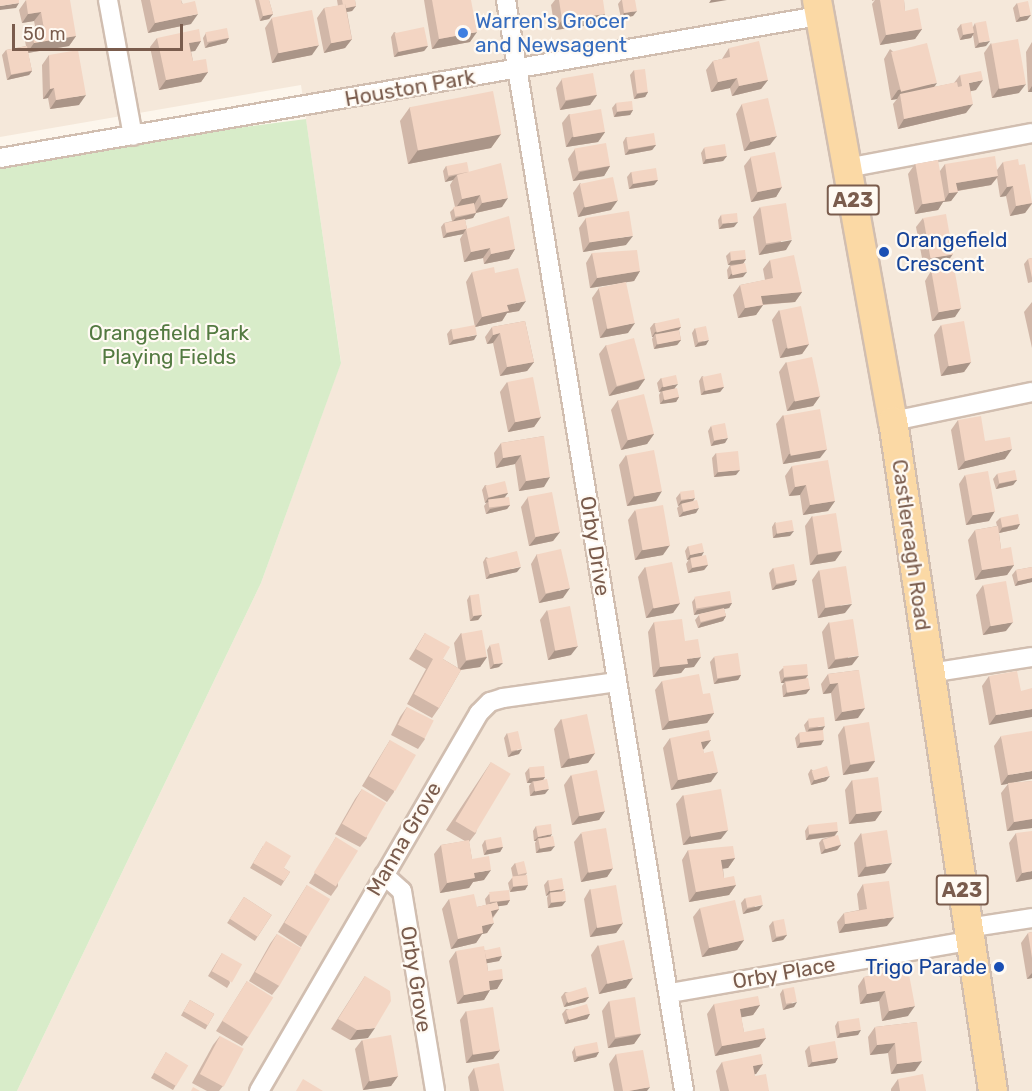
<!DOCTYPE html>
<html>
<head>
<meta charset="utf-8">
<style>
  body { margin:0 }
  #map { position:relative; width:1032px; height:1091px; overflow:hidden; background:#fdf6ec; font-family:Rubik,sans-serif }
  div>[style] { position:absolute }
  .residential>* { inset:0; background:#f5e8da }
  .green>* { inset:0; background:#d8ecc9 }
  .roads { filter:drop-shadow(2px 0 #d1beb0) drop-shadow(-2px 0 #d1beb0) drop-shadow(0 2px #d1beb0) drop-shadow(0 -2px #d1beb0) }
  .minor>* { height:18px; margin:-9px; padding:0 9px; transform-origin:9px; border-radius:9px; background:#fff }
  .primary>* { height:28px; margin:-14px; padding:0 14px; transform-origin:14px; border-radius:14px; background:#fbd9a5 }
  .wall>* { inset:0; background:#d1b7a8; transform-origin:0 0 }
  .shaded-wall>* { inset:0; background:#aa9588 }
  .building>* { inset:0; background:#f3d5c3; transform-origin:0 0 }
  .dots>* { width:16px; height:16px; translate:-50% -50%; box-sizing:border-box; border:3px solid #fffaf3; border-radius:50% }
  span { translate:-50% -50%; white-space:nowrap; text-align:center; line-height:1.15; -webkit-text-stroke:4.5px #fffaf3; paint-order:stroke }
  .shield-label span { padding:2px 4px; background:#fffaf3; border:2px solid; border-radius:4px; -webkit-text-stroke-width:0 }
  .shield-label { font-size:20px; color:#7a5c4d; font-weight:700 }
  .shop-label { font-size:21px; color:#366cbe }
  .left { translate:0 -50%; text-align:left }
  .street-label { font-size:21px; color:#7a5c4d }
  .transit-label { font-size:21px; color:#164399 }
  .right { translate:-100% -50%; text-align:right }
  .park-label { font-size:21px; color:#537a41 }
  .scale { position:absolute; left:12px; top:24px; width:171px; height:27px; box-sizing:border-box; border:3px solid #7a5c4d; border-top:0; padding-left:8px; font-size:18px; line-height:21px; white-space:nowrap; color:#7a5c4d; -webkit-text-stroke:4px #fffaf3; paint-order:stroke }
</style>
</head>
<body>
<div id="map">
  <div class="residential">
    <div style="clip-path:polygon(0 0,1032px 0,1032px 1091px,17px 1091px,261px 583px,341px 362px,301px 85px,0 137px)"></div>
  </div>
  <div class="green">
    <div style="clip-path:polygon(306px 119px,341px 363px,261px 583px,17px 1091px,0 1091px,0 167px,183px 135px)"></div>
  </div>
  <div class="roads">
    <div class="minor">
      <div style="left:108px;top:0;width:138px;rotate:79.6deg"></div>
      <div style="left:506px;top:0;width:1105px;rotate:80.73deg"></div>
      <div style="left:0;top:158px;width:831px;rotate:-9.84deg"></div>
      <div style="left:847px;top:168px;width:188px;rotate:-10.7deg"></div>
      <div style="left:893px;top:421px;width:142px;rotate:-11.8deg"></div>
      <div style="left:930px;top:673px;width:103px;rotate:-8.9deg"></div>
      <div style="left:384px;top:875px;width:24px;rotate:42deg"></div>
      <div style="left:402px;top:891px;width:203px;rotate:80.6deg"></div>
      <div style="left:967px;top:928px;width:66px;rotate:-8.7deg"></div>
      <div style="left:670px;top:993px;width:303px;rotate:-9.9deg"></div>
      <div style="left:259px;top:1091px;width:437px;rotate:-59.8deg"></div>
      <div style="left:479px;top:713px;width:16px;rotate:-45deg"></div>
      <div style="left:490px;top:702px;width:14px;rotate:-17deg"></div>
      <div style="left:503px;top:698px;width:115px;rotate:-8deg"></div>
    </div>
    <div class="primary">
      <div style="left:817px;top:0;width:428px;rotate:79.8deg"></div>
      <div style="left:893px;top:421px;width:677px;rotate:81.51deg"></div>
    </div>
  </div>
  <div class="wall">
    <div style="clip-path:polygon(26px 0,76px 36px,69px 46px,28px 53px,32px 71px,29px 75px,7px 80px,2px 55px,6px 50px,26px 46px,25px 41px,32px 32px,36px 31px,34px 21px,22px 23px,19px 10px)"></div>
    <div style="clip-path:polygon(141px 0,181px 0,191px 24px,148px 33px)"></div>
    <div style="clip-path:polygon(255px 0,269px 0,273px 14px,269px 19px,260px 21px)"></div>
    <div style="clip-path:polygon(337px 0,355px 0,356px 6px,352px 11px,347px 12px,352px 39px,345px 48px,324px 53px,317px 18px,324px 8px,338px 6px)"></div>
    <div style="clip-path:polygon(424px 0,471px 0,470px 42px,432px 49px)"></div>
    <div style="clip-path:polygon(555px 0,603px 0,598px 24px,555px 30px,551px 5px)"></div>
    <div style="clip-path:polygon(621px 0,635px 0,633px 16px,621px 18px,618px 4px)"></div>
    <div style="clip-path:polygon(872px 0,904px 0,905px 11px,922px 29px,915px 39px,880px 45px,872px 4px,875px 0,872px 1px)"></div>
    <div style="clip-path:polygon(1017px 3px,1027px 20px,1016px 22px,1013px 8px)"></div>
    <div style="clip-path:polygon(272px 18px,312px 55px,272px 63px,265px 28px)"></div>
    <div style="clip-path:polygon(975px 23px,986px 46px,975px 48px,973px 35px,971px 38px,960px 40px,957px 29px,961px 24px,973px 27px)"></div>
    <div style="clip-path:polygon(394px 32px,428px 46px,424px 51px,394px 57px,391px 37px)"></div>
    <div style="clip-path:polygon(206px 33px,229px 38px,226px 43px,205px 48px,203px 38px)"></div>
    <div style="clip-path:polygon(157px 38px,201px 41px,195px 51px,191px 51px,193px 61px,208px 72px,201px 82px,159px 90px,150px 47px)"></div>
    <div style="clip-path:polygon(1032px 42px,1032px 92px,1028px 92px,1026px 52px)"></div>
    <div style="clip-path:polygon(991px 43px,1019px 93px,992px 98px,984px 53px)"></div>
    <div style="clip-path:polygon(729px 48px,768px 80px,761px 89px,732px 96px,730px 88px,711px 92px,706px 70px,713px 61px,722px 59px)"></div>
    <div style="clip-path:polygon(890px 49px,934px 87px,954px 83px,960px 75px,976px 90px,971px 91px,966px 113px,898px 129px,893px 104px,897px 99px,891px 100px,884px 59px)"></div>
    <div style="clip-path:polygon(49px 55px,79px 105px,50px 109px,48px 98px,43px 99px,42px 65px)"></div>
    <div style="clip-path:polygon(634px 70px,648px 92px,645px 97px,634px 99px,630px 75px)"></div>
    <div style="clip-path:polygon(562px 79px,597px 95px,590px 105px,560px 110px,556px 88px)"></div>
    <div style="clip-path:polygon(616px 103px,633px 110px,630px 115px,614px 117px,612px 108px)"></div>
    <div style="clip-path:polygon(742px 104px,770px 145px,744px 151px,736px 114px)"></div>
    <div style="clip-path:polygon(410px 107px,501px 134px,491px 148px,408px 164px,400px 121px)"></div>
    <div style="clip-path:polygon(569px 114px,605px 132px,598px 142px,566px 147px,562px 123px)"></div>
    <div style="clip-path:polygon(626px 137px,656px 145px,652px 150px,625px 155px,623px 142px)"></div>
    <div style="clip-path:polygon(704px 148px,727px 156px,723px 161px,703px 164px,701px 153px)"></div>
    <div style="clip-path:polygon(575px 149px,610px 166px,604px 176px,573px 181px,568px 159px)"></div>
    <div style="clip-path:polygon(751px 157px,782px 187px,776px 197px,751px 202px,744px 166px)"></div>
    <div style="clip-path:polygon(1003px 162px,1019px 165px,1032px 204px,1025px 213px,1010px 216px,1006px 196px,1000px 197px,997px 178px,991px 185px,958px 191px,951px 201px,943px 202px,938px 210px,915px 214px,908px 174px,915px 164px,940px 171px,945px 164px,997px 170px)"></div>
    <div style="clip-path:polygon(446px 166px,469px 172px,502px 207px,476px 213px,473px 218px,465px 220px,467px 229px,515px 249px,509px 259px,484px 264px,483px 258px,464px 262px,460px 239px,463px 234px,443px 238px,441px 227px,444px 223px,452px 221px,450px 212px,455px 207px,450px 185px,453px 180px,445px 182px,443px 171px)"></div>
    <div style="clip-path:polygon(631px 172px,658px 180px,654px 185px,629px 189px,627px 177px)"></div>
    <div style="clip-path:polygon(580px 183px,611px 210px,578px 217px,573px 193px)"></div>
    <div style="clip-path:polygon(760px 207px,786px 250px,759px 255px,753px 217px)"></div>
    <div style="clip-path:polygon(721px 215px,734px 227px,719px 229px,718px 220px)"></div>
    <div style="clip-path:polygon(586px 218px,626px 245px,583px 252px,579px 228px)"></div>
    <div style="clip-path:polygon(923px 218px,946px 264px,924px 268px,916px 227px)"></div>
    <div style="clip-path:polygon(730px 252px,746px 259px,743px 263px,743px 277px,728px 279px,727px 270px,730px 265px,728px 265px,726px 256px)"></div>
    <div style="clip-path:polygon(592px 253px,640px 271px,634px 281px,590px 288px,586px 263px)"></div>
    <div style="clip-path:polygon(1032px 258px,1032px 282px,1028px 283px,1024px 264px,1028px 259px)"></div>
    <div style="clip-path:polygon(770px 260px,802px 292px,795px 302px,763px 305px,756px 315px,738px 318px,733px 295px,740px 285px,765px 280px,763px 269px)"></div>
    <div style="clip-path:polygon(931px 271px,955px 317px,932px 321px,925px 281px)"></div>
    <div style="clip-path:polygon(472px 272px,495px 273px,519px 311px,507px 313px,502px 321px,475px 327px,466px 282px)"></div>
    <div style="clip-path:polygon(599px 288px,628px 333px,600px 338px,592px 298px)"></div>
    <div style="clip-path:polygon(1032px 302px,1032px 348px,1024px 312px)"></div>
    <div style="clip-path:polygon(779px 310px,809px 344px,802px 354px,780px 358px,772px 320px)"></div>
    <div style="clip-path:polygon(525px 321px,534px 362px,527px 371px,500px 376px,493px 343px,487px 344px,485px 337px,492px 327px)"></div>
    <div style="clip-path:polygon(654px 323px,681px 327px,679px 330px,681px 340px,677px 345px,654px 349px,652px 339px,653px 337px,652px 337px,650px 328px)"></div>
    <div style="clip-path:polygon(941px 325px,971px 362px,964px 372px,941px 376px,934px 335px)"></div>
    <div style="clip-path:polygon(695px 328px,706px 345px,695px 347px,692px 333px)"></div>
    <div style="clip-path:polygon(451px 329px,474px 340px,449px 345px,447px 334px)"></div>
    <div style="clip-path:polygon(606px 345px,645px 379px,638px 389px,609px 396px,599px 354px)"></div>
    <div style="clip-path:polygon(786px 362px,820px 396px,813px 406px,787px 411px,779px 372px)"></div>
    <div style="clip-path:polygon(702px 376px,724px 387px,720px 392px,701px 395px,699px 381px)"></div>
    <div style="clip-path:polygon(661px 378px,675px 388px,679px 397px,676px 402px,660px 404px,659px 395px,661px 391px,659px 392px,657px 383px)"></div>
    <div style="clip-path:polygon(507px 382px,541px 417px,534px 427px,508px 432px,500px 392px)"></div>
    <div style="clip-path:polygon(618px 400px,654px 434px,647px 444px,621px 450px,611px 410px)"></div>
    <div style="clip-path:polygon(783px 415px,820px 458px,783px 464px,776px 424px)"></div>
    <div style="clip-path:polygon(958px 420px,985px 441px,1005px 459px,958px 470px,951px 430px)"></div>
    <div style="clip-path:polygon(711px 426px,725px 443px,711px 446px,708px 431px)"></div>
    <div style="clip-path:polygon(544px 436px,544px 487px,519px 491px,515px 464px,496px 468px,494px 453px,501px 443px)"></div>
    <div style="clip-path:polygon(716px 453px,736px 475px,714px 477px,712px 458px)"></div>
    <div style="clip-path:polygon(626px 455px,656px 501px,627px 506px,619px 465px)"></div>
    <div style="clip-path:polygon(792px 466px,835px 501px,828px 511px,803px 515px,800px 495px,789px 496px,785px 476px)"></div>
    <div style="clip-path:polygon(997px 474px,1017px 480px,1013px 485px,996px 489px,993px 479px)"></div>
    <div style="clip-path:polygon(965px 475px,989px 521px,966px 525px,959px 484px)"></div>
    <div style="clip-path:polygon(485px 485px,508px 493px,505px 497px,510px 505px,507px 509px,486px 514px,484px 506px,487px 502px,485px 503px,482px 490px)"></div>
    <div style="clip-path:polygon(680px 493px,693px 501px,696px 513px,679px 517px,677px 508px,679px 506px,678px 506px,676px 498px)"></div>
    <div style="clip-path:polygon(528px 497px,560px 532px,553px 541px,529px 546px,521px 507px)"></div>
    <div style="clip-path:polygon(635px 510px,663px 555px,635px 560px,628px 520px)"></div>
    <div style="clip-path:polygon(812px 516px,842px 551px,835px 561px,810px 565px,805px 526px)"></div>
    <div style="clip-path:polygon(1000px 518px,1020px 524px,1017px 529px,999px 533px,1001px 549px,1014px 565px,1007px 575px,975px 580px,968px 540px,975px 530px,997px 526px,996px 522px)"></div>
    <div style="clip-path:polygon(775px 522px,790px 536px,773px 538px,772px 527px)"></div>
    <div style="clip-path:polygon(688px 546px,702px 556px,708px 565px,704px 570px,688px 573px,686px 564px,689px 559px,687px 560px,685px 551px)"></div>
    <div style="clip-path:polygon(537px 554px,563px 598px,539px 603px,531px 564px)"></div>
    <div style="clip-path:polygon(486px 557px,517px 572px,486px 579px,483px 562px)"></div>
    <div style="clip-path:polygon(645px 567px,680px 603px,673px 613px,646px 618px,638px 577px)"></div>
    <div style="clip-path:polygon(1032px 567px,1032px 582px,1015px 586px,1012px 575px,1016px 570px)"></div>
    <div style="clip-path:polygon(773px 568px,797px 580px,794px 585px,772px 590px,769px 573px)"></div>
    <div style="clip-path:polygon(819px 570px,845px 613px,818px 618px,812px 580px)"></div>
    <div style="clip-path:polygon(983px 585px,1006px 631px,983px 635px,976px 595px)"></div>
    <div style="clip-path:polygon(470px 595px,482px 615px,478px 620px,470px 621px,467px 600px)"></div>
    <div style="clip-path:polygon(695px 598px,732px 603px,729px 608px,724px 609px,726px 616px,723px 621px,698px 628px,695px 620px,699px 615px,715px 611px,694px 615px,692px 602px)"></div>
    <div style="clip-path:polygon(547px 610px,571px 655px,548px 660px,540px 620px)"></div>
    <div style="clip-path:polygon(654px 622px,685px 641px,694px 667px,685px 668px,681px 673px,653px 677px,648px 632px)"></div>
    <div style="clip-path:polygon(829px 622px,852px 665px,828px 669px,822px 632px)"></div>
    <div style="clip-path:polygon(425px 633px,443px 659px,458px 668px,454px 643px,461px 633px,487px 657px,480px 667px,461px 670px,439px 708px,432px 718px,407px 704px,426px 669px,409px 659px)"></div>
    <div style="clip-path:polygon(490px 645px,499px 667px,490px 669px,487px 650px)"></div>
    <div style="clip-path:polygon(714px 657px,741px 675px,738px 680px,714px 684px,710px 662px)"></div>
    <div style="clip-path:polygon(783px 668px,808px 675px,806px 678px,810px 689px,806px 694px,783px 697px,782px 686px,784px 683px,781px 683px,779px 672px)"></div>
    <div style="clip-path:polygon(859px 670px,858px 718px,835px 721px,831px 693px,823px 694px,821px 684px,828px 674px)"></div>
    <div style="clip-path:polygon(989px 676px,1021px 691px,989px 725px,982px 686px)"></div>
    <div style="clip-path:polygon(662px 681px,703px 694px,714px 713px,707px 723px,662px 730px,655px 690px)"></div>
    <div style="clip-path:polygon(407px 707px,425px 739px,418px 749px,391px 735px,400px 717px)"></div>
    <div style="clip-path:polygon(561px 719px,595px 753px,588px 763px,561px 768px,554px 729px)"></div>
    <div style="clip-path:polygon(808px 720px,823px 730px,821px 745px,797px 748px,795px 738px,799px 733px,806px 732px,804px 725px)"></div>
    <div style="clip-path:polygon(844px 726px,875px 761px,868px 771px,843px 775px,838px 735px)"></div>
    <div style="clip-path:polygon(507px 733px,519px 754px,508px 757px,504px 738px)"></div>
    <div style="clip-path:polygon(1001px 736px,1014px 783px,1032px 781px,1032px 828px,1007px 831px,1001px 793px,1008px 784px,1001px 785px,994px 746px)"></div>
    <div style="clip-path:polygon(670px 738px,711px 740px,703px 750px,711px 782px,671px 790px,663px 748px)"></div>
    <div style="clip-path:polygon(390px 740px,394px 792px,387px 802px,362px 786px)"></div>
    <div style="clip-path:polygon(491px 762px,476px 833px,469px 842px,472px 859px,484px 880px,473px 882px,469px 888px,440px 893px,434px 854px,441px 845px,465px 841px,446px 830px)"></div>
    <div style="clip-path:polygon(529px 768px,545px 777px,543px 779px,545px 794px,530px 796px,529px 786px,531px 783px,527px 783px,525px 773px)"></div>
    <div style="clip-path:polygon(811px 769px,826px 781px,811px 785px,808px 774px)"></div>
    <div style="clip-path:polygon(571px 775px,605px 811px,599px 820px,572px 825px,564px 785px)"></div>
    <div style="clip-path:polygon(852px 780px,882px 811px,875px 821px,849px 824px,845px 790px)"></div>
    <div style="clip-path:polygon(362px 789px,367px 838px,360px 847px,335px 834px,355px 799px)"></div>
    <div style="clip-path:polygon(683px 795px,721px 839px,683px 845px,676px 804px)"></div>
    <div style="clip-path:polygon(536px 826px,551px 836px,551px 851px,536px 853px,535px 843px,536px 841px,534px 841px,533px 831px)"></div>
    <div style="clip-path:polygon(808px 826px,838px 831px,835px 836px,841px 845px,837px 850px,821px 854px,819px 843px,822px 839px,830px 837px,806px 840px,805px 831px)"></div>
    <div style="clip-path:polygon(581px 833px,613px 868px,607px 877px,581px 882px,574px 842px)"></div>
    <div style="clip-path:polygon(861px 833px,885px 873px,858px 877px,854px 843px)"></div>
    <div style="clip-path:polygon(1016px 833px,1032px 879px,1016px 882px,1009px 843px)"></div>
    <div style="clip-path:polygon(336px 837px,338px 886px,331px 896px,309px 883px)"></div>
    <div style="clip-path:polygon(485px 840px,503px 847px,500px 852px,484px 855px,482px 845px)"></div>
    <div style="clip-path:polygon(263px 846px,284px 868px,290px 872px,281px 886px,250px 868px)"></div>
    <div style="clip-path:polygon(688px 850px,735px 858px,728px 868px,723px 868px,724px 878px,736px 885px,729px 895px,689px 902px,682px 860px)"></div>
    <div style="clip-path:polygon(515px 863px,527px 873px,525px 876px,528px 885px,525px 890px,510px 892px,508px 883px,512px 878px,513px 878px,511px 868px)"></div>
    <div style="clip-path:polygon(548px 880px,562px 891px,562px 906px,548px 908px,547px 898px,548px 895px,546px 896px,544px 885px)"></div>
    <div style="clip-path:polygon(863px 884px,887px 926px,839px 933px,837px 922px,844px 913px,859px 910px,857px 894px)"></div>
    <div style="clip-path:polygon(307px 885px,307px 937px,301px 947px,278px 932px)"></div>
    <div style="clip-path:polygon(590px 889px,623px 923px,616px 933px,590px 937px,584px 899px)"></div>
    <div style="clip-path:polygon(489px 894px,510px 900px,507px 905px,498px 906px,499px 909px,493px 918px,487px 933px,482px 934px,476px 943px,451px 949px,442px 909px,449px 899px,477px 907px,486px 905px,485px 899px)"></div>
    <div style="left:244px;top:897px;width:33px;height:31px;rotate:33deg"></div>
    <div style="clip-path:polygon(745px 898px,759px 910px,743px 914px,741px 903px)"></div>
    <div style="clip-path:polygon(700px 908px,744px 940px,737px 950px,702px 957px,693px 917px)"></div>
    <div style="clip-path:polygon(773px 921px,787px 935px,783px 940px,772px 942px,769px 926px)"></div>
    <div style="clip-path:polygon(1032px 932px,1032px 978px,1027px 979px,1021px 943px,1028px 933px)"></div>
    <div style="clip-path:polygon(277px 934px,279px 986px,272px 995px,249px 981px,270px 944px)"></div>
    <div style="clip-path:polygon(598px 945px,626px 988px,599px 994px,591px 955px)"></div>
    <div style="clip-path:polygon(484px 950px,502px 956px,499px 961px,487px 963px,488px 971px,503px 979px,497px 989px,490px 990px,484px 1000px,457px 1004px,449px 961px,456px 951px)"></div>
    <div style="clip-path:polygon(222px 953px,230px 983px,227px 988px,208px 976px)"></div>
    <div style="clip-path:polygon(908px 969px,908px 1016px,882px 1021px,879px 1001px,860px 1004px,858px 986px,864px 977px)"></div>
    <div style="clip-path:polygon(365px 976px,368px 1038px,350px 1040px,331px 1029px)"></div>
    <div style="clip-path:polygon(247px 981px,249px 1036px,242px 1046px,216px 1031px)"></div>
    <div style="clip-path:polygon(783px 989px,794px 1007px,783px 1010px,780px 994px)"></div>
    <div style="clip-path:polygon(565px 992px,589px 997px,585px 1002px,564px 1007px,561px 997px)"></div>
    <div style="left:190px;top:1000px;width:28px;height:18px;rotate:30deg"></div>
    <div style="clip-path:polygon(609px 1001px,641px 1034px,634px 1044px,608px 1048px,602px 1011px)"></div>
    <div style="clip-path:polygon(714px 1004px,760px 1005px,753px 1015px,741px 1017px,744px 1032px,766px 1038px,759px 1047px,715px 1056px,707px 1014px)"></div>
    <div style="clip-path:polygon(566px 1009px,590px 1014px,587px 1019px,565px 1024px,562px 1014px)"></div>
    <div style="clip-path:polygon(466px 1011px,500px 1050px,493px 1059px,466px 1063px,460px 1020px)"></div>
    <div style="clip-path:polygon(838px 1021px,858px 1035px,837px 1038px,835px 1026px)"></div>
    <div style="clip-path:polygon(917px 1022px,915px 1071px,891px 1074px,888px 1053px,870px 1055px,868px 1037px,875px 1027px)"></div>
    <div style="clip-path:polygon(220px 1036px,223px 1086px,219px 1091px,207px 1091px,192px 1083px,213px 1045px)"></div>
    <div style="clip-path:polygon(362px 1040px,398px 1076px,391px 1086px,363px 1090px,355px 1049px)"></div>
    <div style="clip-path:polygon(809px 1046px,838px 1058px,835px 1063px,808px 1067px,805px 1051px)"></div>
    <div style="clip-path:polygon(575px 1047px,599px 1052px,596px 1057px,574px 1062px,572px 1052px)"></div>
    <div style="clip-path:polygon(166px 1052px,176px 1085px,173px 1090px,151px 1078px)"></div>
    <div style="clip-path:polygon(616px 1054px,647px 1091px,614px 1091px,609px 1064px)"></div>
    <div style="clip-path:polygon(722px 1062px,763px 1064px,756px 1074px,754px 1074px,755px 1076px,769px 1091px,720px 1091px,716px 1071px)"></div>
    <div style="clip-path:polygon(474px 1068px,504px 1091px,470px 1091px,468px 1077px)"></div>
    <div style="clip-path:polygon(898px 1079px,926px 1091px,891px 1091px,891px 1089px)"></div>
  </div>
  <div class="shaded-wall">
    <div style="clip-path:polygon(711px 0,727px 0,709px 3px)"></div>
    <div style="clip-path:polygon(19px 3px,16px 8px,0 10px,0 6px)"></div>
    <div style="clip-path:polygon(356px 6px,352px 11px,340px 13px,343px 9px)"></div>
    <div style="clip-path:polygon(637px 11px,633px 16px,621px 18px,624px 13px)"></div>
    <div style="clip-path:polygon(41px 12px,34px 21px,22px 23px,28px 14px)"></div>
    <div style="clip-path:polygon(198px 14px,191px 24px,148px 33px,155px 23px)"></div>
    <div style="clip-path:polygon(273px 14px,269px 19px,260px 21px,263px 16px)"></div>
    <div style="clip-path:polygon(605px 14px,598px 24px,555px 30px,562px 20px)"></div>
    <div style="clip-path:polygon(1031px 15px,1027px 20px,1016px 22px,1020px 17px)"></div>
    <div style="clip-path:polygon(922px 29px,915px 39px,880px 45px,886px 35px)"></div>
    <div style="clip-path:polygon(477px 32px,470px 42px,432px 49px,439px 39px)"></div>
    <div style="clip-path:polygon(974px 33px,971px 38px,960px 40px,963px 35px)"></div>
    <div style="clip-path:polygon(76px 36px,69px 46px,27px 53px,34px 43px)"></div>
    <div style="clip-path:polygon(229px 38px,226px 43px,205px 48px,209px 43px)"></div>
    <div style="clip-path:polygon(352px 39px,345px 48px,324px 53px,331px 43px)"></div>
    <div style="clip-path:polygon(201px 41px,195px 51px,182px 53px,189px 43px)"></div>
    <div style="clip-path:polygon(990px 41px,986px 46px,975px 48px,979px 43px)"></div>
    <div style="clip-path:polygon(319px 45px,312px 55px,272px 63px,278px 53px)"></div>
    <div style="clip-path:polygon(428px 46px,424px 51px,394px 57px,398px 52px)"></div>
    <div style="clip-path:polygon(32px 71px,29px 75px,7px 80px,11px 75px)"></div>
    <div style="clip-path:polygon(208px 72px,201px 82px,159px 90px,166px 80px)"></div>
    <div style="clip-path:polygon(737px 78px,730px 88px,711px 92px,718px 82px)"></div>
    <div style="clip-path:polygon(768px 80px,761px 89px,732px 96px,739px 86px)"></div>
    <div style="clip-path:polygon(983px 80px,976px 90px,962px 93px,969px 83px)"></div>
    <div style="clip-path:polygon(937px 83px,930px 93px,900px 94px,897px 99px,891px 100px,898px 90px)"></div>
    <div style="clip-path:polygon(1026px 84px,1019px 93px,992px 98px,999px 88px)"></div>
    <div style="clip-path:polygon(1032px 86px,1032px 92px,1028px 92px)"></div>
    <div style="clip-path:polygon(54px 88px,48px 98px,43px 99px,50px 89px)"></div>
    <div style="clip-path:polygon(648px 92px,645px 97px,634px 99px,637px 94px)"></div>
    <div style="clip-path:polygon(86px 95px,79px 105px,50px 109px,56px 100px)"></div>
    <div style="clip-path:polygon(597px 95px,590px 105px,560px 110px,566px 101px)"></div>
    <div style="clip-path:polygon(973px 104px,966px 113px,898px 129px,904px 119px)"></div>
    <div style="clip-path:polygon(633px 110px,630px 115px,614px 117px,617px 112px)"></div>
    <div style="clip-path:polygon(605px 132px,598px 142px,566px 147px,572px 137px)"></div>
    <div style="clip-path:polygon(501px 134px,491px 148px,408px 164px,418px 150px)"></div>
    <div style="clip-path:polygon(777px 136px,770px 145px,744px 151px,751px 141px)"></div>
    <div style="clip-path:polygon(656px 145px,652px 150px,625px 155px,629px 150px)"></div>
    <div style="clip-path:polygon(727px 156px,723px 161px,703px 164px,706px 159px)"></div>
    <div style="clip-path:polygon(610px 166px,604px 176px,573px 181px,580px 172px)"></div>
    <div style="clip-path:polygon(457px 175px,453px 180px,445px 182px,449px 177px)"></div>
    <div style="clip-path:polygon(998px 176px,991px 185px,950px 192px,956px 183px)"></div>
    <div style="clip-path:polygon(658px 180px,654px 185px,629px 189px,633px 184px)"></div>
    <div style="clip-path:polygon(1013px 186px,1006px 196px,1000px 197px,1007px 187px)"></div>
    <div style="clip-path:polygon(782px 187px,776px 197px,751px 202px,758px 192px)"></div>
    <div style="clip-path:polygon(958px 192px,951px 201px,943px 202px,938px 210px,915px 214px,922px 204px,944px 201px,949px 193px)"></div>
    <div style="clip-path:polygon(480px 195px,474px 205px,455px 209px,462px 199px)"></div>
    <div style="clip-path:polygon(508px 198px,502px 207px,475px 213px,482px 203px)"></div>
    <div style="clip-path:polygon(618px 200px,611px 210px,578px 217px,584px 207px)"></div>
    <div style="clip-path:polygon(1032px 203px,1025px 213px,1010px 216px,1016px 206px)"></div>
    <div style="clip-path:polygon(476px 213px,473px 218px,452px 222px,456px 218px)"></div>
    <div style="clip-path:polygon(738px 222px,734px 227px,719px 229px,723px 224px)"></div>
    <div style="clip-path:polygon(466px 229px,463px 234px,443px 238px,447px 233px)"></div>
    <div style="clip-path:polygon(633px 236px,626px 245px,583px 252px,590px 242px)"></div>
    <div style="clip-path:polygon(792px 240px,786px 250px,759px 255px,766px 245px)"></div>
    <div style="clip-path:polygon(490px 248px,483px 258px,464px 262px,471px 252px)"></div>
    <div style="clip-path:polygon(515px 249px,509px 259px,484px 264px,491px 254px)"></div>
    <div style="clip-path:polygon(953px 254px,946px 264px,924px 268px,931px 258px)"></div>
    <div style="clip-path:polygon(746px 259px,743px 264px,728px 265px,731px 261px)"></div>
    <div style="clip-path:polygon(640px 271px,634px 281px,590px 288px,597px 278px)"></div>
    <div style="clip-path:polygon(747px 272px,743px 277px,728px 279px,731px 274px)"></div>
    <div style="clip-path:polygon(802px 292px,795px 302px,754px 305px,761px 296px)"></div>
    <div style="clip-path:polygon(526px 301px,519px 311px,507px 313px,502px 321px,475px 327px,482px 317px,507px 305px)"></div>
    <div style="clip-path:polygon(763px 305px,756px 315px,738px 318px,745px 308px)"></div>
    <div style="clip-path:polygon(961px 308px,955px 317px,932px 321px,939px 312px)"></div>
    <div style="clip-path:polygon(635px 323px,628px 333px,600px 338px,607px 328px)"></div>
    <div style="clip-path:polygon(681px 327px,677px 332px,655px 334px,653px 337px,652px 337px,655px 332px)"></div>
    <div style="clip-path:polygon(500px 333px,493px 343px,487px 344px,493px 335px)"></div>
    <div style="clip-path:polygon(477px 335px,474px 340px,449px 345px,453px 340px)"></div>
    <div style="clip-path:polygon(681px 340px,677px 345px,654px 349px,657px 344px)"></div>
    <div style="clip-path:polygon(709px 340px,706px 345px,695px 347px,698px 343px)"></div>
    <div style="clip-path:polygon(809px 344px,802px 354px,780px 358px,786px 348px)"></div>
    <div style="clip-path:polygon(534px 362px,527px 371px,500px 376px,507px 367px)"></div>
    <div style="clip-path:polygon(971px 362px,964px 372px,941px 376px,948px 366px)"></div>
    <div style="clip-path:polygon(645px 379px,638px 389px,609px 396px,616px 387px)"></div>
    <div style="clip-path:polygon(678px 384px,674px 389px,659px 392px,662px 387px)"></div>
    <div style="clip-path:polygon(724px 387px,720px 392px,701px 395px,704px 391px)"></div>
    <div style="clip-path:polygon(820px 396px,813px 406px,787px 411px,794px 401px)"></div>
    <div style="clip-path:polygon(679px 397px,676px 402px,660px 404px,664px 399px)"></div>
    <div style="clip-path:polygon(541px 417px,534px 427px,508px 432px,515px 422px)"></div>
    <div style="clip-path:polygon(654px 434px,647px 444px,621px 450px,628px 440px)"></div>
    <div style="clip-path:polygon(728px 438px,725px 443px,711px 446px,714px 441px)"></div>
    <div style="clip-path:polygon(827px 449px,820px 458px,783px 464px,789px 454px)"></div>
    <div style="clip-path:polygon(1012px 449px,1005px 459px,958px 470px,965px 461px)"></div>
    <div style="clip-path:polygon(521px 455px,515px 464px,496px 468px,503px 458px)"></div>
    <div style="clip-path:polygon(740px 470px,736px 475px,714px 477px,718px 472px)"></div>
    <div style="clip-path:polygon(550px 477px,544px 487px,519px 491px,526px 481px)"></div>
    <div style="clip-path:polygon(1017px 480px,1013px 485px,996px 489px,999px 484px)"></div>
    <div style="clip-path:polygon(806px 485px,800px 495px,789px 496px,795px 487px)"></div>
    <div style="clip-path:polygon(662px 491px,656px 501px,627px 506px,634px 496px)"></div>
    <div style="clip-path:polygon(508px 493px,504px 498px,485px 503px,488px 498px)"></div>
    <div style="clip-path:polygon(695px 498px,692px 503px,681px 504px,678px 506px,681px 501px)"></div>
    <div style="clip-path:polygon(835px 501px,828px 511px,803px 515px,810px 505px)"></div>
    <div style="clip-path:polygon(510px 505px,507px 509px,486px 514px,490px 509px)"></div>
    <div style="clip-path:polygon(699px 508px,696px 513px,679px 517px,683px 512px)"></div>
    <div style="clip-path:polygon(995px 511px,989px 521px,966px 525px,973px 515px)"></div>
    <div style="clip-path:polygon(1020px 524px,1017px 529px,999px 533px,1002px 528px)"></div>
    <div style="clip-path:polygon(794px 531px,790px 536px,773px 538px,777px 533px)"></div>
    <div style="clip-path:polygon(560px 532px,553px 541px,529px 546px,536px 537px)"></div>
    <div style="clip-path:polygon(670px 545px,663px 555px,635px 560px,642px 550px)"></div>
    <div style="clip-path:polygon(842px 551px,835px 561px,810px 565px,817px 555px)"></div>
    <div style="clip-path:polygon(704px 552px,701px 557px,687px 560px,690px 555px)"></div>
    <div style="clip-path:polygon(708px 565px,704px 570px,688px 573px,692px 568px)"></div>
    <div style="clip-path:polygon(1014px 565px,1007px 575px,975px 580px,982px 570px)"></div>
    <div style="clip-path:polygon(521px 567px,517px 572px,486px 579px,490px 574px)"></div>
    <div style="clip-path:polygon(1032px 578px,1032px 582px,1015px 586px,1018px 581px)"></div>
    <div style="clip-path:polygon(797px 580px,794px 585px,772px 590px,776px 585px)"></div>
    <div style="clip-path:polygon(570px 588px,563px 598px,539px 603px,546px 594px)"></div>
    <div style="clip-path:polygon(680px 603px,673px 613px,646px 618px,653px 608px)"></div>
    <div style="clip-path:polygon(732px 603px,729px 608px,694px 615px,697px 610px)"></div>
    <div style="clip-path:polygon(852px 604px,845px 613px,818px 618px,825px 608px)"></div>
    <div style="clip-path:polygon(482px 615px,478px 620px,470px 621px,474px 616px)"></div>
    <div style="clip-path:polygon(726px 616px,723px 621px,698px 628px,701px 623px)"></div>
    <div style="clip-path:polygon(1013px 622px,1006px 631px,983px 635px,990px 626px)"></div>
    <div style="clip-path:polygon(578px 646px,571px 655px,548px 660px,555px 650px)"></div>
    <div style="clip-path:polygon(859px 656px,852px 665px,828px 669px,835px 660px)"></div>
    <div style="clip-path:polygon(487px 657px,480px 667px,459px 670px,466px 661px)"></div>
    <div style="clip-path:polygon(701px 657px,694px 667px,685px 668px,681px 673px,653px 677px,660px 667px,687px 659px)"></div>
    <div style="clip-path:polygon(503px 663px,499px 667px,490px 669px,494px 664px)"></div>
    <div style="clip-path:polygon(741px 675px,738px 680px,714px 684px,718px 679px)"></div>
    <div style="clip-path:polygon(808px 675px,805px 679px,785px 681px,784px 683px,781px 683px,784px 678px)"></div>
    <div style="clip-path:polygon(838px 683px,831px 693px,823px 694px,830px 684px)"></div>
    <div style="clip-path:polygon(810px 689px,806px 694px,783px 697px,787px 692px)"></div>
    <div style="clip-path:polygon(865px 708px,858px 718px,835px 721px,842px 712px)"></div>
    <div style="clip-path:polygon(1032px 709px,1032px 717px,989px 725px,996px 715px)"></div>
    <div style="clip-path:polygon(714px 713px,707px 723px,662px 730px,669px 721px)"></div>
    <div style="clip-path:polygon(825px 726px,822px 731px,806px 734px,809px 729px)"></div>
    <div style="clip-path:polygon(711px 740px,704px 749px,695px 751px,701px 742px)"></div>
    <div style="clip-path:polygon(824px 740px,821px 745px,797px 748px,800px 743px)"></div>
    <div style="clip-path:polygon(522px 749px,519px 754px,508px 757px,512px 752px)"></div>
    <div style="clip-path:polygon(595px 753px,588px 763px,561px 768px,568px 759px)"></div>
    <div style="clip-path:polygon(875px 761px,868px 771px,843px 775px,850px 765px)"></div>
    <div style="clip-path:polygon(1032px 771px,1032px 779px,1001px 785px,1008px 775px)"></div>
    <div style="clip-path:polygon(718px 772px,711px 782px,671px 790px,678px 780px)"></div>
    <div style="clip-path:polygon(830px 776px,826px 781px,811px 785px,814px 780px)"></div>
    <div style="clip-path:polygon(545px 777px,542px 782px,533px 781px,531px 783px,527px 783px,530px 778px)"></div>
    <div style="clip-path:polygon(549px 789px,545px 794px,530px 796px,534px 791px)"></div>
    <div style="clip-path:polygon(605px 811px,599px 820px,572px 825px,579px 816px)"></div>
    <div style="clip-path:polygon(882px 811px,875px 821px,849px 824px,856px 814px)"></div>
    <div style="clip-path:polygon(1032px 819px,1032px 828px,1007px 831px,1014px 822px)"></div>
    <div style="clip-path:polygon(728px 830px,721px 839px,683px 845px,690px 836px)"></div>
    <div style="clip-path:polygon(838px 831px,834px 836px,806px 840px,809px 835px)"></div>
    <div style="clip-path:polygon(552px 834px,549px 839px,538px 838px,536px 841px,534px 841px,538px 837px)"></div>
    <div style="clip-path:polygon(841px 845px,837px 850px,821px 854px,825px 849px)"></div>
    <div style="clip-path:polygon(555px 846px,551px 851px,536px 853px,540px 848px)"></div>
    <div style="clip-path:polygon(503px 847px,500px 852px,484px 855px,487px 850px)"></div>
    <div style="clip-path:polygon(735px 858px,728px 868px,715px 870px,721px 860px)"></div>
    <div style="clip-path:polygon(892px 863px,885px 873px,858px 877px,865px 867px)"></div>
    <div style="clip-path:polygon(613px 868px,607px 877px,581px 882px,588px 872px)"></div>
    <div style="clip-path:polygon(491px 870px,484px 880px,473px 882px,469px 888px,440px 893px,447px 883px,474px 873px)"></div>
    <div style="clip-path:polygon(1032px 871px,1032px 879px,1016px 882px,1022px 873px)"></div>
    <div style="clip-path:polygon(528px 885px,525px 890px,510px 892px,513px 887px)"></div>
    <div style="clip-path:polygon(736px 885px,729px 895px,689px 902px,696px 892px)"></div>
    <div style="clip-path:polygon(564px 889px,560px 894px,550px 893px,548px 895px,546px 896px,549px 891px)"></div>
    <div style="clip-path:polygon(510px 900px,507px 905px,487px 908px,490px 903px)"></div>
    <div style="clip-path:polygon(566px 901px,562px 906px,548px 908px,551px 903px)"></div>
    <div style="clip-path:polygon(763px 905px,759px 910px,743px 914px,747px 909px)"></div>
    <div style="clip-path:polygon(499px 909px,492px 918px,491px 911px)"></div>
    <div style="clip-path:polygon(894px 917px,887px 926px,839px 933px,845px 924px)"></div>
    <div style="clip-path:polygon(494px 923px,487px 933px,482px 934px,476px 943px,451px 949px,458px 939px,482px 926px)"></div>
    <div style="clip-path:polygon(623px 923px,616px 933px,590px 937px,597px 927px)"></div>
    <div style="clip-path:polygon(787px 935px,783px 940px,772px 942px,776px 938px)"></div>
    <div style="clip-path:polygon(744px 940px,737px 950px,702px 957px,709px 948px)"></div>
    <div style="clip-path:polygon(502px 956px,499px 961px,483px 964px,486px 959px)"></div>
    <div style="clip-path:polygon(1032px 973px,1032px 978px,1027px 979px)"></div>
    <div style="clip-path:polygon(633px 978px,626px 988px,599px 994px,606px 984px)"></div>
    <div style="clip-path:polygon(503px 979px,497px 989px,482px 991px,489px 981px)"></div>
    <div style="clip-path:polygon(490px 990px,484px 1000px,457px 1004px,464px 995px)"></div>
    <div style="clip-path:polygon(885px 991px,879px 1001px,860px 1004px,867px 994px)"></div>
    <div style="clip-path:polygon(589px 997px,585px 1002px,564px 1007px,567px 1002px)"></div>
    <div style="clip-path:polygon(797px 1002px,794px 1007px,783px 1010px,787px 1005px)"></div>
    <div style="clip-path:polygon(760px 1005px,753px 1015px,733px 1019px,740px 1009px)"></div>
    <div style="clip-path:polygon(915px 1006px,908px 1016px,882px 1021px,889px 1011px)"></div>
    <div style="clip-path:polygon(590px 1014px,587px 1019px,565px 1024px,568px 1019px)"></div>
    <div style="clip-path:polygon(375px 1028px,368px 1038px,350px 1040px,357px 1030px)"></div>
    <div style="clip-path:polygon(861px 1030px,858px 1035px,837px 1038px,840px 1033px)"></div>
    <div style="clip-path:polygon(641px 1034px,634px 1044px,608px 1048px,615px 1039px)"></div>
    <div style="clip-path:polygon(766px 1038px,759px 1047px,715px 1056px,722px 1046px)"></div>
    <div style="clip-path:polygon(895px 1043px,888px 1053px,870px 1055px,877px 1045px)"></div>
    <div style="clip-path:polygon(500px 1050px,493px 1059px,466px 1063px,473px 1054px)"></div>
    <div style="clip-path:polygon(599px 1052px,596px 1057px,574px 1062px,578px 1057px)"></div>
    <div style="clip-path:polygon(838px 1058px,835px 1063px,808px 1067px,812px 1062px)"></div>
    <div style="clip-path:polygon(922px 1061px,915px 1071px,891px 1074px,897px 1064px)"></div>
    <div style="clip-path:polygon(763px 1064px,756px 1074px,746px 1076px,753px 1066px)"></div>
    <div style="clip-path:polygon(398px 1076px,391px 1086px,363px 1090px,369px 1081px)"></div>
    <div style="clip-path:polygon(650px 1087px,647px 1091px,629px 1091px)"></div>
  </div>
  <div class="building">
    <div style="clip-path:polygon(0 0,19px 0,19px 3px,0 6px)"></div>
    <div style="clip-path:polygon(26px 0,70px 0,76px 36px,34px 43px,32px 32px,44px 29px,41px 12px,28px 14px)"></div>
    <div style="clip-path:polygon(150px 0,181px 0,182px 4px,195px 1px,198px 14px,155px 23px)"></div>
    <div style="clip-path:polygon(259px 0,269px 0,273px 14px,263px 16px)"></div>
    <div style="clip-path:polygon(342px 0,355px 0,356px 6px,346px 8px,345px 4px,343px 5px)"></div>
    <div style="clip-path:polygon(432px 0,471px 0,477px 32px,439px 39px)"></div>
    <div style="clip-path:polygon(559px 0,603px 0,605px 14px,562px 20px)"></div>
    <div style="clip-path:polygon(622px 0,635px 0,637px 11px,624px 13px)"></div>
    <div style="clip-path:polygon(880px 0,904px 0,905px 11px,918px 8px,922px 29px,886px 35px)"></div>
    <div style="left:1028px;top:1px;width:14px;height:11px;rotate:78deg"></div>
    <div style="left:345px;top:4px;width:36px;height:21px;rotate:79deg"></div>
    <div style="left:312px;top:10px;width:36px;height:41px;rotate:79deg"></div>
    <div style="left:986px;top:21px;width:20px;height:11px;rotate:79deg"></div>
    <div style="left:972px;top:22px;width:11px;height:11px;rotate:80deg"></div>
    <div style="left:424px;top:27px;width:19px;height:30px;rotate:78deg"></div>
    <div style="left:227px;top:28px;width:10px;height:22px;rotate:79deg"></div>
    <div style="clip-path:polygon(199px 29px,201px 41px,189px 43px,191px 53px,193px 61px,206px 59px,208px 72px,166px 80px,157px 38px)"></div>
    <div style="left:1018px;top:39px;width:46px;height:27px;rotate:80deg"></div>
    <div style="clip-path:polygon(759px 41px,768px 80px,739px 86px,737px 78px,718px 82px,713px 61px,730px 57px,729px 48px)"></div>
    <div style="left:927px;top:43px;width:41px;height:37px;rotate:76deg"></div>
    <div style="left:27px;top:46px;width:25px;height:21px;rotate:79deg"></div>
    <div style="clip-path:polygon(78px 50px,86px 95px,56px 100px,54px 88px,50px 89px,49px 55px)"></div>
    <div style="left:645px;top:69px;width:23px;height:11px;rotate:83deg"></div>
    <div style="clip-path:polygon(981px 71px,983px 80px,969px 83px,973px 104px,904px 119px,900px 94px,957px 82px,958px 87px,962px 86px,960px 75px)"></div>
    <div style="left:593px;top:73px;width:22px;height:32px;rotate:80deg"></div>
    <div style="left:493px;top:91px;width:44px;height:85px;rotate:79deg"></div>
    <div style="left:768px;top:98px;width:39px;height:27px;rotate:77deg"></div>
    <div style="left:632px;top:101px;width:9px;height:16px;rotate:84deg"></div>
    <div style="left:601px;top:109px;width:23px;height:32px;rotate:80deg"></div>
    <div style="left:654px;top:133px;width:12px;height:28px;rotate:81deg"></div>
    <div style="left:606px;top:143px;width:23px;height:32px;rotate:80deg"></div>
    <div style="left:725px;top:144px;width:12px;height:21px;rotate:81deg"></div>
    <div style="left:775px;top:152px;width:36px;height:25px;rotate:79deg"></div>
    <div style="clip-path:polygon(995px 156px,998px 176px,956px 183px,958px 192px,949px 193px,945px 164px)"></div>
    <div style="clip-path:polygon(1018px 159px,1019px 165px,1025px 164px,1032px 203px,1016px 206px,1013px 186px,1007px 187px,1003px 162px)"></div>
    <div style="left:938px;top:160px;width:41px;height:23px;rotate:80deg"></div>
    <div style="left:467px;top:162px;width:10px;height:21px;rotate:79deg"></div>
    <div style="clip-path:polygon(501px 163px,508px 198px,482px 203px,480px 195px,462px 199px,457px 175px)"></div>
    <div style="left:656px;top:168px;width:12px;height:25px;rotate:81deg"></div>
    <div style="left:613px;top:177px;width:24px;height:34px;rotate:78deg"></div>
    <div style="left:474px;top:203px;width:10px;height:21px;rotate:79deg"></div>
    <div style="left:786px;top:203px;width:37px;height:26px;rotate:81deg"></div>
    <div style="left:629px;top:211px;width:25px;height:44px;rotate:81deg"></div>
    <div style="left:737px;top:213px;width:9px;height:16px;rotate:84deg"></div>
    <div style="left:946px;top:214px;width:41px;height:23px;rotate:80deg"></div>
    <div style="clip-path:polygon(509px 216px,515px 249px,491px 254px,490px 248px,471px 252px,466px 229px)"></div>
    <div style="left:465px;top:219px;width:10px;height:21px;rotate:79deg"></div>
    <div style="clip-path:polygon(637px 250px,640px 271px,597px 278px,592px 253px)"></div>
    <div style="left:745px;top:250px;width:9px;height:15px;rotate:84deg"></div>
    <div style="clip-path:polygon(794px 255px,802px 292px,761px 296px,763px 305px,745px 308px,740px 285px,773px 278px,770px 260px)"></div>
    <div style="clip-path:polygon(1032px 258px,1032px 278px,1028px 259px)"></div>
    <div style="left:745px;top:263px;width:9px;height:15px;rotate:77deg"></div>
    <div style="clip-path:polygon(494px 267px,495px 273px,518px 268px,526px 301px,507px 305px,509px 311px,482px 317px,472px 272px)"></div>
    <div style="left:954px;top:267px;width:42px;height:23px;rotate:80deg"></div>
    <div style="left:626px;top:282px;width:42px;height:28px;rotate:78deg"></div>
    <div style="left:801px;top:306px;width:39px;height:22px;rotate:78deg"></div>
    <div style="left:679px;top:318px;width:9px;height:25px;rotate:77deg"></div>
    <div style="clip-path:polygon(525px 321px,534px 362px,507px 367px,500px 333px,493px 335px,492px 327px)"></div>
    <div style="left:964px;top:321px;width:42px;height:23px;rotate:80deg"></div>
    <div style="left:475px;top:325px;width:10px;height:24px;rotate:79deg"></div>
    <div style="left:706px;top:326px;width:14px;height:11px;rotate:78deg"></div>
    <div style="left:679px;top:330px;width:10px;height:24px;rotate:79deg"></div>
    <div style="left:634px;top:338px;width:42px;height:29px;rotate:75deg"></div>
    <div style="left:812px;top:357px;width:40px;height:26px;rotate:78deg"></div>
    <div style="left:721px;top:373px;width:14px;height:19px;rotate:78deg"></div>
    <div style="left:676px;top:375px;width:9px;height:15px;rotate:77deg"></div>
    <div style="left:533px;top:377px;width:41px;height:26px;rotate:79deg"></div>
    <div style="left:677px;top:388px;width:9px;height:15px;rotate:77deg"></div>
    <div style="left:644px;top:394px;width:41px;height:27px;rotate:76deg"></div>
    <div style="left:820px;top:409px;width:41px;height:37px;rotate:80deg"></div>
    <div style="clip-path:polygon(981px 416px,985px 441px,1010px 437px,1012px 449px,965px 461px,958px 420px)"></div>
    <div style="left:725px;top:423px;width:15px;height:14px;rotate:79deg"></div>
    <div style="clip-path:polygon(544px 436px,550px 477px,526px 481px,521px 455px,503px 458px,501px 443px)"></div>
    <div style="left:654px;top:450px;width:42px;height:28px;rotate:79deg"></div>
    <div style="left:738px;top:451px;width:19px;height:22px;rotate:84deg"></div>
    <div style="clip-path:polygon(828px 460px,835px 501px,810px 505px,806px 485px,795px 487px,792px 466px)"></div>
    <div style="left:1015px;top:470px;width:10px;height:18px;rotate:79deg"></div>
    <div style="left:988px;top:471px;width:41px;height:23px;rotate:80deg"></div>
    <div style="left:505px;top:481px;width:12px;height:20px;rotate:76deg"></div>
    <div style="left:694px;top:490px;width:8px;height:14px;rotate:83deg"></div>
    <div style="left:552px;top:492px;width:41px;height:25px;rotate:79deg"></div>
    <div style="left:509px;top:497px;width:8px;height:21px;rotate:83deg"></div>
    <div style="left:697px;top:500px;width:8px;height:16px;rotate:76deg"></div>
    <div style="left:663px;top:505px;width:41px;height:28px;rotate:80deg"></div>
    <div style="left:836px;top:513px;width:38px;height:24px;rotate:81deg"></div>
    <div style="left:1018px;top:514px;width:10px;height:18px;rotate:79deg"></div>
    <div style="left:792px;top:520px;width:11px;height:17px;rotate:80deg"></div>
    <div style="clip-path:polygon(998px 526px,1001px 549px,1011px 547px,1014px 565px,982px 570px,975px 530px)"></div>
    <div style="left:702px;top:543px;width:9px;height:14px;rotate:77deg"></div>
    <div style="left:561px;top:549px;width:40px;height:25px;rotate:77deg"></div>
    <div style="left:517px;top:551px;width:16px;height:32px;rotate:76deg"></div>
    <div style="left:706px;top:555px;width:10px;height:16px;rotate:79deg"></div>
    <div style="left:672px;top:562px;width:42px;height:27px;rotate:79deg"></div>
    <div style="left:794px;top:564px;width:16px;height:21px;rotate:79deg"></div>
    <div style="left:846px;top:566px;width:38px;height:27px;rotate:81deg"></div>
    <div style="clip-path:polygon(1032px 567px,1032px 578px,1018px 581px,1016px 570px)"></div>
    <div style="left:1006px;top:581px;width:42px;height:23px;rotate:80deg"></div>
    <div style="left:730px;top:591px;width:12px;height:36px;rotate:81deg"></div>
    <div style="left:479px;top:594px;width:21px;height:9px;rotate:82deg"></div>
    <div style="left:570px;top:606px;width:41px;height:23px;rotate:79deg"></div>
    <div style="left:724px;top:608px;width:8px;height:26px;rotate:76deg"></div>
    <div style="clip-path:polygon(682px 619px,685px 641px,698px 639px,701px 657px,687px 659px,688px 664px,660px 667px,654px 622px)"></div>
    <div style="left:853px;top:619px;width:37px;height:24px;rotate:81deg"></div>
    <div style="left:482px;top:630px;width:27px;height:21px;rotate:80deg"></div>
    <div style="clip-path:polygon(425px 633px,450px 647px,443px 659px,461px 670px,439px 708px,414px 694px,433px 659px,416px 649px)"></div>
    <div style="left:499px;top:643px;width:20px;height:9px;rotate:79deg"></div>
    <div style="left:738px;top:653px;width:22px;height:24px;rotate:82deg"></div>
    <div style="left:807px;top:664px;width:11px;height:24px;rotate:85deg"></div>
    <div style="clip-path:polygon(859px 670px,865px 708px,842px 712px,838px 683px,830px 684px,828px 674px)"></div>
    <div style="clip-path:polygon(1017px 671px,1021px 691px,1032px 688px,1032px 709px,996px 715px,989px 676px)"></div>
    <div style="clip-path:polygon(699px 674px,703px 694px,710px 693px,714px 713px,669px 721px,662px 681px)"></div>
    <div style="left:808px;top:678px;width:11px;height:23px;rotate:80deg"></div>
    <div style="left:407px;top:707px;width:30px;height:20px;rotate:27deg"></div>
    <div style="left:587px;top:714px;width:40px;height:26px;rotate:78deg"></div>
    <div style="left:824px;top:717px;width:9px;height:16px;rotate:84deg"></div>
    <div style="left:869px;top:722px;width:39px;height:25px;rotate:81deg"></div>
    <div style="clip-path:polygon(709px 730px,711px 740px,701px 742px,704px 753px,713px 751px,718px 772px,678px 780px,670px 738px)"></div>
    <div style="left:823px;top:730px;width:10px;height:24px;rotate:84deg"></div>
    <div style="left:518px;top:731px;width:18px;height:11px;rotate:77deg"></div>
    <div style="clip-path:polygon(1032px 731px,1032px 771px,1008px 775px,1001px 736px)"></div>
    <div style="left:390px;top:740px;width:30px;height:42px;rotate:30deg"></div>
    <div style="left:491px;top:762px;width:23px;height:69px;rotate:31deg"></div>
    <div style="left:544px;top:766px;width:11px;height:15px;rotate:85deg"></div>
    <div style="left:827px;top:766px;width:10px;height:16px;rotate:73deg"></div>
    <div style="left:597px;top:770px;width:42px;height:26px;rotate:79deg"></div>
    <div style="left:878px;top:777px;width:34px;height:26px;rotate:83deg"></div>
    <div style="left:547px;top:779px;width:10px;height:14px;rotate:79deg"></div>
    <div style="clip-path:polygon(1032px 781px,1032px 819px,1014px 822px,1008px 783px)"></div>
    <div style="left:362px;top:789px;width:28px;height:40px;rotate:30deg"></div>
    <div style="left:721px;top:789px;width:42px;height:38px;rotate:80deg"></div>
    <div style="left:837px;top:822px;width:9px;height:29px;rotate:84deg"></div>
    <div style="clip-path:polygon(551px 824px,552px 834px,538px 837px,536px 826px)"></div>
    <div style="left:606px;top:828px;width:41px;height:25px;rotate:80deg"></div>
    <div style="left:887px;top:830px;width:33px;height:26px;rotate:81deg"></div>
    <div style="clip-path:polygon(1032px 831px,1032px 871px,1022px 873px,1016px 833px)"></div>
    <div style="left:838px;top:835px;width:10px;height:16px;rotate:73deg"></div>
    <div style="left:553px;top:836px;width:10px;height:15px;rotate:79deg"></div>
    <div style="left:336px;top:837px;width:26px;height:42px;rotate:32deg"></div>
    <div style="left:501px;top:837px;width:10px;height:16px;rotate:79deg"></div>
    <div style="clip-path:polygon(469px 840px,472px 859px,489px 856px,491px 870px,474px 873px,475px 878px,447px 883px,441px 845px)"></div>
    <div style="clip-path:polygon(266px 841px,291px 856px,284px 868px,290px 872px,284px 881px,253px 863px)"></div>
    <div style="clip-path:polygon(733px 846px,735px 858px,721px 860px,724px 878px,734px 876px,736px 885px,696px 892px,688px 850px)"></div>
    <div style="left:524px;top:861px;width:12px;height:9px;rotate:76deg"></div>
    <div style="left:527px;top:875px;width:10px;height:15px;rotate:84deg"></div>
    <div style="left:562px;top:878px;width:11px;height:14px;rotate:80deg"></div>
    <div style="clip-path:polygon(889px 881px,894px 917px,845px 924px,844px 913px,867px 909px,863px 884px)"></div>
    <div style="left:307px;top:885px;width:27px;height:44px;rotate:31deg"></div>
    <div style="left:616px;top:885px;width:39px;height:26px;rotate:80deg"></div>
    <div style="left:509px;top:890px;width:10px;height:20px;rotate:84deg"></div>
    <div style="left:565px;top:891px;width:10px;height:15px;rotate:84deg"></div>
    <div style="clip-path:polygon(474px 894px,477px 907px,497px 902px,499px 909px,491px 911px,494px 923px,482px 926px,483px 933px,458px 939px,449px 899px)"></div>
    <div style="left:761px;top:895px;width:10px;height:16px;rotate:79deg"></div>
    <div style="left:244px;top:897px;width:33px;height:26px;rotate:33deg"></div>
    <div style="left:735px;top:900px;width:41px;height:36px;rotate:77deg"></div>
    <div style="left:784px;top:919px;width:16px;height:11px;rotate:79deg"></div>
    <div style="clip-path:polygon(1032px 932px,1032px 958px,1028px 933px)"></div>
    <div style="left:277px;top:934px;width:28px;height:44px;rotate:30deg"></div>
    <div style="left:624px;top:940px;width:39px;height:26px;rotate:77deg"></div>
    <div style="clip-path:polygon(484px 946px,488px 971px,502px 969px,503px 979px,489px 981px,490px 990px,464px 995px,456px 951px)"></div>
    <div style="left:500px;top:947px;width:9px;height:16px;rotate:77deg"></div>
    <div style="left:222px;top:953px;width:23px;height:21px;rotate:29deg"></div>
    <div style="clip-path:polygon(908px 969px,915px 1006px,889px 1011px,885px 991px,867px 994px,864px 977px)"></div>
    <div style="clip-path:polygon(365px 976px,390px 991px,391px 1001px,375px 1028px,357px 1030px,338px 1019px)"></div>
    <div style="left:247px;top:981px;width:31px;height:47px;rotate:32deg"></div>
    <div style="left:586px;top:987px;width:10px;height:22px;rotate:73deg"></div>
    <div style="left:794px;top:987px;width:15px;height:11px;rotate:79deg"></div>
    <div style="clip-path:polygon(758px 996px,760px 1005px,740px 1009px,744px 1032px,764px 1028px,766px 1038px,722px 1046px,714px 1004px)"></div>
    <div style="left:635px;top:997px;width:37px;height:26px;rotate:81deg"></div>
    <div style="left:190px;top:1000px;width:28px;height:13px;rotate:30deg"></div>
    <div style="left:587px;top:1004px;width:10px;height:22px;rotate:73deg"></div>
    <div style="left:493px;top:1007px;width:44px;height:27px;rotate:81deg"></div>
    <div style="left:859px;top:1018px;width:12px;height:21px;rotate:81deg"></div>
    <div style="clip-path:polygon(917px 1022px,922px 1061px,897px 1064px,895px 1043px,877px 1045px,875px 1027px)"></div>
    <div style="left:391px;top:1035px;width:42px;height:29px;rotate:80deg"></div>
    <div style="left:220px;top:1036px;width:27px;height:43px;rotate:28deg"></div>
    <div style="left:835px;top:1041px;width:17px;height:26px;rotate:80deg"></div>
    <div style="left:597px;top:1042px;width:10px;height:23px;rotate:79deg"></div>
    <div style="clip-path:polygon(643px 1050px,650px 1087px,629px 1091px,623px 1091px,616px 1054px)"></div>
    <div style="left:166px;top:1052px;width:26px;height:24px;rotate:31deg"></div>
    <div style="clip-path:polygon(761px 1054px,763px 1064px,753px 1066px,755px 1076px,766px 1074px,769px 1091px,729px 1091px,722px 1062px)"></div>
    <div style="clip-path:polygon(499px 1063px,504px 1091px,479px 1091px,474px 1068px)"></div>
    <div style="clip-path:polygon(923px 1074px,926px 1091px,900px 1091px,898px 1079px)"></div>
    <div style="clip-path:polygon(303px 1079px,323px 1091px,296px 1091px)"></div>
    <div style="clip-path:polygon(193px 1087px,200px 1091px,191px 1091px)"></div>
  </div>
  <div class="dots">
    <div style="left:463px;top:33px;background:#3f7fe0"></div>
    <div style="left:884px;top:252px;background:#1a4fb4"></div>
    <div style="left:999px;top:967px;background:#1a4fb4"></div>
  </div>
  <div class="shield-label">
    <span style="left:853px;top:200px">A23</span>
    <span style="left:962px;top:890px">A23</span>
  </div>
  <div class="shop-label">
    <span class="left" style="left:475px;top:33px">Warren's Grocer<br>and Newsagent</span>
  </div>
  <div class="street-label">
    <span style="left:410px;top:88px;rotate:-10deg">Houston Park</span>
    <span style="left:911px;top:545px;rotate:82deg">Castlereagh Road</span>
    <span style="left:595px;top:546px;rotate:81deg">Orby Drive</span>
    <span style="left:404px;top:839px;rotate:-60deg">Manna Grove</span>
    <span style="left:784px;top:973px;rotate:-10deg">Orby Place</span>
    <span style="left:416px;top:979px;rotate:81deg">Orby Grove</span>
  </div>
  <div class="transit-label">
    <span class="left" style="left:896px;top:252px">Orangefield<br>Crescent</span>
    <span class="right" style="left:987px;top:967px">Trigo Parade</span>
  </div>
  <div class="park-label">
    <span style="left:169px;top:345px">Orangefield Park<br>Playing Fields</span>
  </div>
  <div class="scale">50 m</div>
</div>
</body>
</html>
